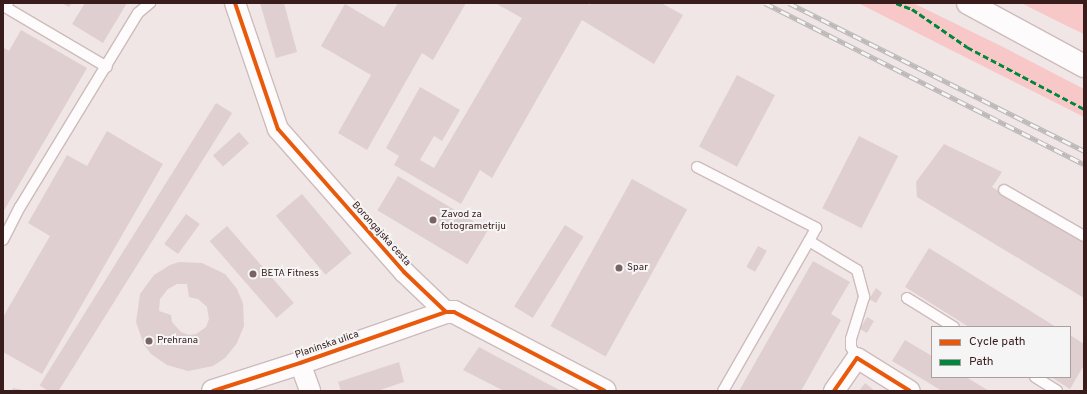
<!DOCTYPE html>
<html>
<head>
<meta charset="utf-8">
<style>
  body { margin:0 }
  #map { position:relative; width:1087px; height:394px; overflow:hidden; background:#f0e6e6; font-family:Overpass,sans-serif }
  div>[style] { position:absolute }
  .green>* { inset:0; background:#f8c7c7 }
  .building>* { inset:0; background:#dfcfd1; transform-origin:0 0 }
  .roads { filter:drop-shadow(1px 0 #cebbbb) drop-shadow(-1px 0 #cebbbb) drop-shadow(0 1px #cebbbb) drop-shadow(0 -1px #cebbbb) }
  .service>* { height:10px; margin:-5px; padding:0 5px; transform-origin:5px; border-radius:5px; background:#fdfbfb }
  .minor>* { height:20px; margin:-10px; padding:0 10px; transform-origin:10px; border-radius:10px; background:#fdfbfb }
  .tertiary>* { height:22px; margin:-11px; padding:0 11px; transform-origin:11px; border-radius:11px; background:#fdfbfb }
  .secondary>* { height:22px; margin:-11px; padding:0 11px; transform-origin:11px; border-radius:11px; background:#fdfbfb }
  .rail>* { height:4.5px; margin-top:-2.25px; transform-origin:0; background:repeating-linear-gradient(90deg,#f5f5f5 0 9px,#bdb9b9 0 18px); box-sizing:border-box; border-block:1px solid #bdb9b9 }
  .quiet>* { height:3px; margin-top:-1.5px; transform-origin:0; background:repeating-linear-gradient(90deg,#00873e 0 6px,transparent 0 9px) }
  .cycleway>* { height:4px; margin:-2px; padding:0 2px; transform-origin:2px; border-radius:2px; background:#e8590c }
  .dots>* { width:11px; height:11px; translate:-50% -50%; box-sizing:border-box; border:2px solid #f5f5f5; border-radius:50% }
  span { translate:-50% -50%; white-space:nowrap; text-align:center; line-height:1.15; -webkit-text-stroke:4px #f5f5f5; paint-order:stroke }
  .poi-label { font-size:10px; color:#391c1c }
  .left { translate:0 -50%; text-align:left }
  .street-label { font-size:10px; color:#391c1c }
  .frame { position:absolute; inset:0; border:4px solid #391c1c; pointer-events:none }
  .legend { position:absolute; left:931px; top:326px; width:140px; height:52px; box-sizing:border-box; background:#f5f5f5; border:1px solid #aa9e9e; margin:0; padding:5px 7px; list-style:none; font-size:12px; color:#391c1c }
  .legend li { display:flex; align-items:center; gap:8px; height:20px }
  .legend b { width:20px; border:1px solid #aa9e9e }
</style>
</head>
<body>
<div id="map">
  <div class="green">
    <div style="clip-path:polygon(858px 3px,913px 3px,999px 45px,1084px 89px,1084px 117px)"></div>
    <div style="clip-path:polygon(1021px 3px,1084px 3px,1084px 34px,1065px 25px)"></div>
  </div>
  <div class="building">
    <div style="clip-path:polygon(62px 3px,72px 3px,69px 7px)"></div>
    <div style="clip-path:polygon(85px 3px,127px 3px,103px 43px,72px 24px)"></div>
    <div style="clip-path:polygon(260px 3px,284px 3px,297px 52px,276px 58px)"></div>
    <div style="clip-path:polygon(398px 3px,466px 3px,433px 60px,422px 53px,367px 150px,338px 133px,371px 75px,321px 46px,345px 4px,384px 27px)"></div>
    <div style="clip-path:polygon(495px 3px,586px 3px,590px 5px,591px 3px,661px 3px,683px 15px,654px 64px,582px 20px,492px 178px,480px 170px,461px 204px,394px 165px,399px 156px,386px 148px,420px 87px,460px 110px,442px 141px,434px 136px,420px 160px,434px 168px,522px 18px)"></div>
    <div style="clip-path:polygon(21px 30px,87px 68px,3px 212px,3px 47px,9px 51px)"></div>
    <div style="left:737px;top:75px;width:43px;height:81px;rotate:28deg"></div>
    <div style="left:216px;top:103px;width:19px;height:333px;rotate:32deg"></div>
    <div style="clip-path:polygon(107px 131px,163px 164px,42px 374px,3px 352px,3px 317px,50px 236px,28px 223px,67px 155px,87px 166px)"></div>
    <div style="left:239px;top:132px;width:15px;height:35px;rotate:48deg"></div>
    <div style="left:859px;top:136px;width:44px;height:81px;rotate:27deg"></div>
    <div style="clip-path:polygon(944px 144px,1002px 172px,992px 187px,1084px 243px,1084px 298px,917px 197px,916px 182px)"></div>
    <div style="left:398px;top:176px;width:105px;height:40px;rotate:31deg"></div>
    <div style="left:632px;top:179px;width:63px;height:168px;rotate:29deg"></div>
    <div style="left:302px;top:194px;width:77px;height:34px;rotate:50deg"></div>
    <div style="left:186px;top:214px;width:17px;height:37px;rotate:36deg"></div>
    <div style="left:565px;top:225px;width:22px;height:96px;rotate:32deg"></div>
    <div style="left:227px;top:226px;width:102px;height:23px;rotate:49deg"></div>
    <div style="left:758px;top:246px;width:10px;height:24px;rotate:29deg"></div>
    <div style="clip-path:polygon(929px 248px,1056px 327px,969px 327px,905px 287px)"></div>
    <div style="clip-path:polygon(813px 261px,850px 282px,831px 314px,841px 320px,801px 391px,739px 391px)"></div>
    <div style="clip-path:polygon(evenodd,179px 262px,202px 263px,225px 274px,237px 289px,243px 303px,244px 326px,237px 343px,225px 358px,213px 366px,188px 371px,167px 365px,151px 354px,144px 345px,136px 322px,140px 294px,154px 275px,170px 265px,179px 262px,177px 284px,187px 284px,189px 297px,198px 299px,207px 307px,209px 319px,206px 327px,196px 334px,189px 335px,181px 332px,172px 322px,171px 315px,159px 311px,160px 299px,168px 289px,177px 284px)"></div>
    <div style="clip-path:polygon(876px 288px,882px 293px,876px 303px,869px 299px)"></div>
    <div style="left:867px;top:317px;width:8px;height:14px;rotate:30deg"></div>
    <div style="clip-path:polygon(1070px 335px,1084px 344px,1084px 365px,1070px 389px,1051px 377px,1070px 377px)"></div>
    <div style="clip-path:polygon(905px 340px,932px 356px,932px 377px,966px 377px,989px 391px,942px 391px,909px 371px,892px 361px)"></div>
    <div style="clip-path:polygon(479px 347px,561px 391px,504px 391px,463px 370px)"></div>
    <div style="clip-path:polygon(399px 362px,404px 382px,377px 391px,341px 391px,338px 382px)"></div>
    <div style="clip-path:polygon(865px 383px,875px 391px,859px 391px)"></div>
    <div style="clip-path:polygon(13px 388px,23px 390px,23px 391px,12px 391px)"></div>
  </div>
  <div class="roads">
    <div class="service">
      <div style="left:8px;top:3px;width:5px;rotate:127deg"></div>
      <div style="left:5px;top:7px;width:118px;rotate:30.5deg"></div>
      <div style="left:697px;top:167px;width:134px;rotate:27.1deg"></div>
      <div style="left:816px;top:228px;width:15px;rotate:118deg"></div>
      <div style="left:1004px;top:190px;width:92px;rotate:29.9deg"></div>
      <div style="left:3px;top:240px;width:37px;rotate:-63deg"></div>
      <div style="left:20px;top:207px;width:227px;rotate:-58.7deg"></div>
      <div style="left:138px;top:13px;width:16px;rotate:-40deg"></div>
      <div style="left:907px;top:298px;width:55px;rotate:31.7deg"></div>
      <div style="left:1035px;top:377px;width:26px;rotate:32deg"></div>
      <div style="left:723px;top:391px;width:173px;rotate:-60.2deg"></div>
      <div style="left:809px;top:241px;width:56px;rotate:31.1deg"></div>
      <div style="left:857px;top:270px;width:28px;rotate:75deg"></div>
      <div style="left:864px;top:297px;width:44px;rotate:107.2deg"></div>
      <div style="left:851px;top:339px;width:8px;rotate:90deg"></div>
      <div style="left:851px;top:347px;width:13px;rotate:61deg"></div>
    </div>
    <div class="minor">
      <div style="left:235px;top:3px;width:133px;rotate:71.2deg"></div>
      <div style="left:278px;top:129px;width:191px;rotate:48.6deg"></div>
      <div style="left:404px;top:272px;width:58px;rotate:43.6deg"></div>
      <div style="left:300px;top:363px;width:30px;rotate:70deg"></div>
      <div style="left:834px;top:391px;width:40px;rotate:-55.1deg"></div>
      <div style="left:857px;top:358px;width:62px;rotate:31.9deg"></div>
    </div>
    <div class="tertiary">
      <div style="left:213px;top:391px;width:91px;rotate:-17.8deg"></div>
      <div style="left:300px;top:363px;width:155px;rotate:-19.3deg"></div>
      <div style="left:446px;top:312px;width:8px"></div>
      <div style="left:454px;top:312px;width:170px;rotate:27.6deg"></div>
    </div>
    <div class="secondary">
      <div style="left:968px;top:3px;width:132px;rotate:28.5deg"></div>
    </div>
  </div>
  <div class="rail">
    <div style="left:765px;top:3px;width:357px;rotate:26.8deg"></div>
    <div style="left:789px;top:3px;width:330px;rotate:26.6deg"></div>
  </div>
  <div class="quiet">
    <div style="left:896px;top:3px;width:17px;rotate:21deg"></div>
    <div style="left:912px;top:9px;width:67px;rotate:34.6deg"></div>
    <div style="left:967px;top:47px;width:132px;rotate:27.9deg"></div>
  </div>
  <div class="cycleway">
    <div style="left:235px;top:3px;width:133px;rotate:71.2deg"></div>
    <div style="left:278px;top:129px;width:191px;rotate:48.6deg"></div>
    <div style="left:404px;top:272px;width:58px;rotate:43.6deg"></div>
    <div style="left:213px;top:391px;width:91px;rotate:-17.8deg"></div>
    <div style="left:300px;top:363px;width:155px;rotate:-19.3deg"></div>
    <div style="left:446px;top:312px;width:8px"></div>
    <div style="left:454px;top:312px;width:170px;rotate:27.6deg"></div>
    <div style="left:834px;top:391px;width:40px;rotate:-55.1deg"></div>
    <div style="left:857px;top:358px;width:62px;rotate:31.9deg"></div>
  </div>
  <div class="dots">
    <div style="left:433px;top:220px;background:#796363"></div>
    <div style="left:619px;top:268px;background:#796363"></div>
    <div style="left:253px;top:274px;background:#796363"></div>
    <div style="left:149px;top:341px;background:#796363"></div>
  </div>
  <div class="poi-label">
    <span class="left" style="left:441px;top:220px">Zavod za<br>fotogrametriju</span>
    <span class="left" style="left:627px;top:268px">Spar</span>
    <span class="left" style="left:261px;top:274px">BETA Fitness</span>
    <span class="left" style="left:157px;top:341px">Prehrana</span>
  </div>
  <div class="street-label">
    <span style="left:381px;top:234px;rotate:48deg">Borongajska cesta</span>
    <span style="left:327px;top:345px;rotate:-19deg">Planinska ulica</span>
  </div>
  <div class="frame"></div>
  <ul class="legend">
  <li><b style="height:5px;background:#e8590c"></b>Cycle path</li>
  <li><b style="height:5px;background:#00873e"></b>Path</li>
  </ul>
</div>
</body>
</html>
